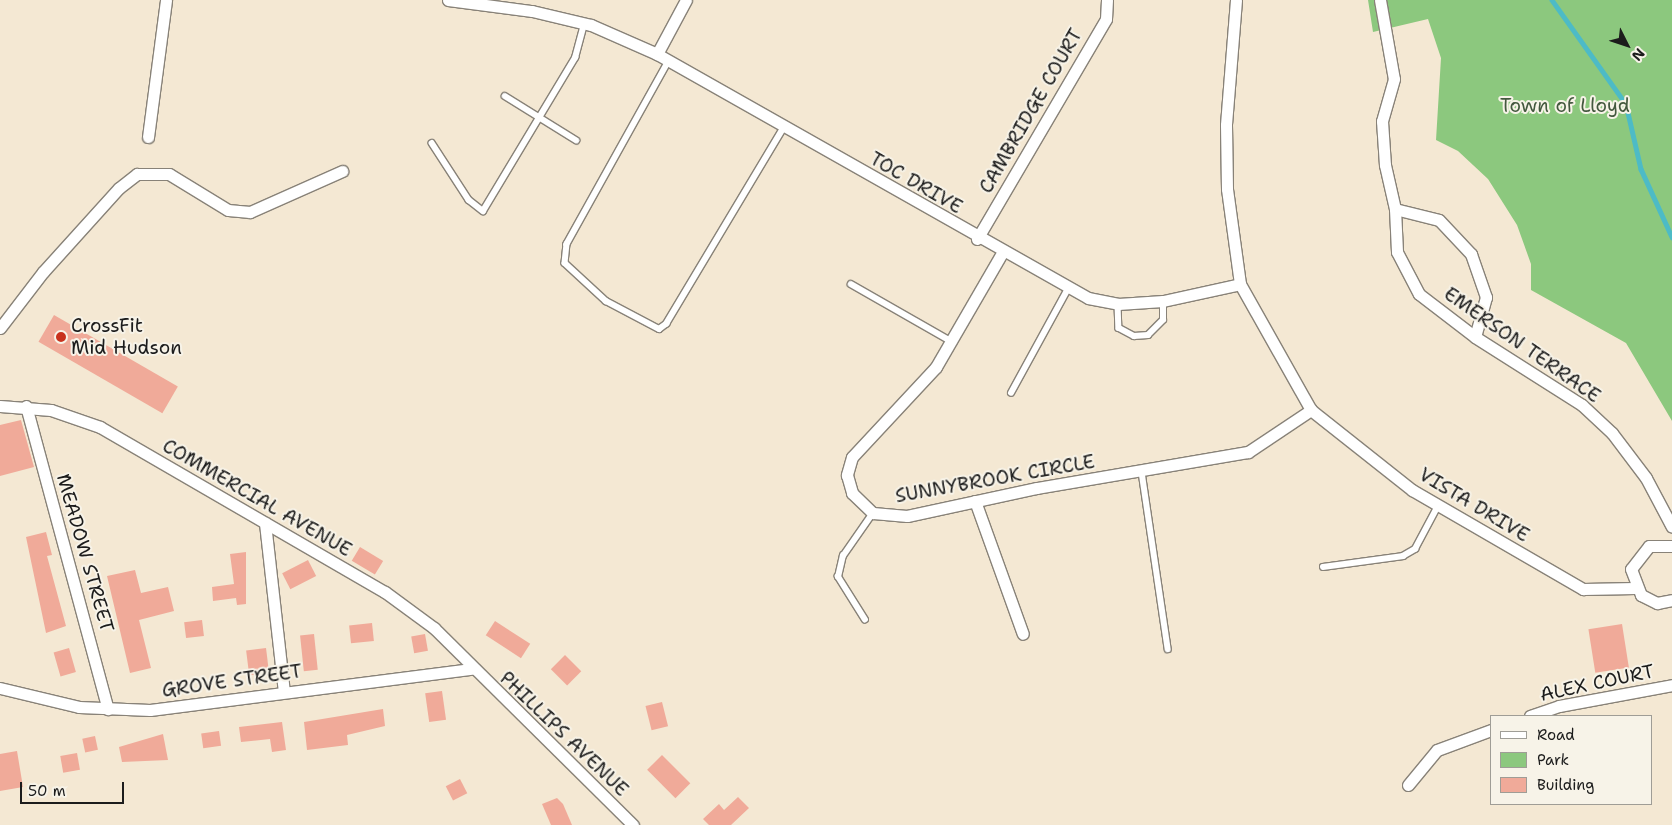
<!DOCTYPE html>
<html>
<head>
<meta charset="utf-8">
<style>
  body { margin:0 }
  #map { position:relative; width:1672px; height:825px; overflow:hidden; background:#f4e8d3; font-family:"Shantell Sans",sans-serif }
  div>[style] { position:absolute }
  .green>* { inset:0; background:#8cc87e }
  .stream>* { height:4.5px; margin:-2.25px; padding:0 2.25px; transform-origin:2.25px; border-radius:2.25px; background:#4dbbc6 }
  .building>* { inset:0; background:#f0aa99; transform-origin:0 0 }
  .roads { filter:drop-shadow(1px 0 #888278) drop-shadow(-1px 0 #888278) drop-shadow(0 1px #888278) drop-shadow(0 -1px #888278) }
  .service>* { height:5.5px; margin:-2.75px; padding:0 2.75px; transform-origin:2.75px; border-radius:2.75px; background:#fff }
  .minor>* { height:11px; margin:-5.5px; padding:0 5.5px; transform-origin:5.5px; border-radius:5.5px; background:#fff }
  .dots>* { width:14px; height:14px; translate:-50% -50%; box-sizing:border-box; border:2px solid #f7f3e8; border-radius:50% }
  span { translate:-50% -50%; white-space:nowrap; text-align:center; line-height:1.15; -webkit-text-stroke:4px #f7f3e8; paint-order:stroke }
  .park-label { font-size:19px; color:#43583e }
  .street-label { font-size:19px; color:#1c1c1c }
  .poi-label { font-size:19px; color:#1c1c1c }
  .left { translate:0 -50%; text-align:left }
  .legend { position:absolute; left:1490px; top:715px; width:162px; height:90px; box-sizing:border-box; background:#f7f3e8; border:1px solid #9f9d96; margin:0; padding:6px 9px; list-style:none; font-size:15px; color:#1c1c1c }
  .legend li { display:flex; align-items:center; gap:10px; height:25px }
  .legend b { width:25px; border:1px solid #9f9d96 }
  .north { position:absolute; left:1602px; top:20px; width:50px; height:50px; -webkit-text-stroke:4px #f7f3e8; paint-order:stroke; rotate:131deg; font-size:14px; font-weight:700; line-height:20px; text-align:center; color:#1c1c1c }
  .north::after { content:''; display:block; margin:auto; width:18px; height:22px; background:#1c1c1c; clip-path:polygon(50% 0,100% 100%,50% 72%,0 100%) }
  .scale { position:absolute; left:20px; top:782px; width:104px; height:22px; box-sizing:border-box; border:2px solid #1c1c1c; border-top:0; padding-left:6px; font-size:15px; line-height:18px; white-space:nowrap; color:#1c1c1c; -webkit-text-stroke:4px #f7f3e8; paint-order:stroke }
</style>
</head>
<body>
<div id="map">
  <div class="green">
    <div style="clip-path:polygon(1368px 0,1672px 0,1672px 421px,1626px 343px,1531px 290px,1531px 264px,1517px 225px,1488px 179px,1458px 151px,1436px 140px,1441px 58px,1428px 19px,1373px 32px)"></div>
  </div>
  <div class="stream">
    <div style="left:1552px;top:0;width:128px;rotate:54.6deg"></div>
    <div style="left:1626px;top:104px;width:67px;rotate:77deg"></div>
    <div style="left:1641px;top:169px;width:75px;rotate:65.5deg"></div>
  </div>
  <div class="building">
    <div style="left:54px;top:315px;width:143px;height:31px;rotate:30deg"></div>
    <div style="clip-path:polygon(21px 420px,34px 467px,0 476px,0 425px)"></div>
    <div style="clip-path:polygon(46px 532px,52px 555px,47px 556px,66px 626px,46px 633px,26px 537px)"></div>
    <div style="left:360px;top:547px;width:27px;height:16px;rotate:31deg"></div>
    <div style="clip-path:polygon(246px 552px,246px 604px,237px 605px,236px 598px,213px 601px,212px 587px,234px 584px,230px 554px)"></div>
    <div style="left:308px;top:560px;width:18px;height:29px;rotate:63deg"></div>
    <div style="clip-path:polygon(135px 570px,141px 593px,168px 587px,174px 611px,139px 620px,151px 668px,130px 673px,107px 576px)"></div>
    <div style="left:202px;top:620px;width:16px;height:18px;rotate:83deg"></div>
    <div style="left:495px;top:621px;width:42px;height:17px;rotate:33deg"></div>
    <div style="left:372px;top:623px;width:18px;height:23px;rotate:84deg"></div>
    <div style="left:1622px;top:624px;width:44px;height:34px;rotate:81deg"></div>
    <div style="left:314px;top:634px;width:36px;height:14px;rotate:84deg"></div>
    <div style="left:425px;top:634px;width:17px;height:14px;rotate:80deg"></div>
    <div style="left:69px;top:648px;width:25px;height:16px;rotate:74deg"></div>
    <div style="left:266px;top:648px;width:25px;height:20px;rotate:83deg"></div>
    <div style="left:565px;top:655px;width:23px;height:20px;rotate:45deg"></div>
    <div style="left:442px;top:691px;width:29px;height:17px;rotate:82deg"></div>
    <div style="left:662px;top:702px;width:25px;height:17px;rotate:76deg"></div>
    <div style="clip-path:polygon(383px 709px,385px 726px,347px 735px,348px 745px,307px 750px,304px 722px)"></div>
    <div style="clip-path:polygon(282px 722px,286px 750px,272px 752px,270px 739px,241px 742px,239px 727px)"></div>
    <div style="left:219px;top:731px;width:15px;height:18px;rotate:82deg"></div>
    <div style="clip-path:polygon(163px 734px,168px 760px,122px 762px,119px 747px)"></div>
    <div style="left:95px;top:736px;width:14px;height:13px;rotate:78deg"></div>
    <div style="clip-path:polygon(17px 751px,23px 787px,0 791px,0 754px)"></div>
    <div style="left:77px;top:753px;width:17px;height:17px;rotate:80deg"></div>
    <div style="left:662px;top:755px;width:40px;height:21px;rotate:45deg"></div>
    <div style="left:460px;top:779px;width:16px;height:16px;rotate:63deg"></div>
    <div style="clip-path:polygon(738px 797px,749px 808px,731px 825px,709px 825px,703px 819px,719px 804px,724px 810px)"></div>
    <div style="clip-path:polygon(557px 798px,563px 804px,572px 825px,551px 825px,542px 804px)"></div>
  </div>
  <div class="roads">
    <div class="service">
      <div style="left:669px;top:61px;width:210px;rotate:119.1deg"></div>
      <div style="left:567px;top:244px;width:19px;rotate:96deg"></div>
      <div style="left:565px;top:263px;width:56px;rotate:42.8deg"></div>
      <div style="left:606px;top:301px;width:60px;rotate:27.8deg"></div>
      <div style="left:659px;top:329px;width:9px;rotate:-36deg"></div>
      <div style="left:666px;top:324px;width:230px;rotate:-59.1deg"></div>
      <div style="left:505px;top:96px;width:84px;rotate:31.8deg"></div>
      <div style="left:432px;top:143px;width:68px;rotate:57deg"></div>
      <div style="left:469px;top:200px;width:18px;rotate:38deg"></div>
      <div style="left:483px;top:211px;width:179px;rotate:-59deg"></div>
      <div style="left:575px;top:58px;width:35px;rotate:-75deg"></div>
      <div style="left:851px;top:284px;width:115px;rotate:29.7deg"></div>
      <div style="left:1118px;top:304px;width:24px;rotate:88deg"></div>
      <div style="left:1119px;top:328px;width:17px;rotate:28deg"></div>
      <div style="left:1134px;top:336px;width:14px;rotate:-4deg"></div>
      <div style="left:1148px;top:335px;width:21px;rotate:-45deg"></div>
      <div style="left:1163px;top:320px;width:19px;rotate:-90deg"></div>
      <div style="left:1011px;top:393px;width:119px;rotate:-61.3deg"></div>
      <div style="left:1142px;top:472px;width:179px;rotate:81.6deg"></div>
      <div style="left:1323px;top:567px;width:81px;rotate:-7.8deg"></div>
      <div style="left:1403px;top:556px;width:14px;rotate:-30deg"></div>
      <div style="left:1415px;top:549px;width:49px;rotate:-61.9deg"></div>
      <div style="left:865px;top:620px;width:51px;rotate:-122.1deg"></div>
      <div style="left:838px;top:577px;width:22px;rotate:-77deg"></div>
      <div style="left:843px;top:556px;width:52px;rotate:-55.1deg"></div>
    </div>
    <div class="minor">
      <div style="left:448px;top:0;width:85px;rotate:7.5deg"></div>
      <div style="left:532px;top:11px;width:61px;rotate:13.3deg"></div>
      <div style="left:591px;top:25px;width:72px;rotate:23.7deg"></div>
      <div style="left:657px;top:54px;width:495px;rotate:29.5deg"></div>
      <div style="left:1088px;top:298px;width:31px;rotate:11deg"></div>
      <div style="left:1118px;top:304px;width:45px;rotate:-3.8deg"></div>
      <div style="left:1163px;top:301px;width:79px;rotate:-12.4deg"></div>
      <div style="left:1240px;top:284px;width:145px;rotate:60.6deg"></div>
      <div style="left:1311px;top:410px;width:129px;rotate:38.4deg"></div>
      <div style="left:1412px;top:490px;width:198px;rotate:30.1deg"></div>
      <div style="left:1583px;top:589px;width:52px;rotate:-1.1deg"></div>
      <div style="left:1236px;top:0;width:125px;rotate:94.6deg"></div>
      <div style="left:1226px;top:125px;width:64px;rotate:89.1deg"></div>
      <div style="left:1227px;top:189px;width:96px;rotate:82.2deg"></div>
      <div style="left:1380px;top:0;width:80px;rotate:80deg"></div>
      <div style="left:1394px;top:79px;width:44px;rotate:105.9deg"></div>
      <div style="left:1382px;top:121px;width:44px;rotate:86.1deg"></div>
      <div style="left:1385px;top:165px;width:45px;rotate:77.2deg"></div>
      <div style="left:1395px;top:209px;width:43px;rotate:87.3deg"></div>
      <div style="left:1397px;top:252px;width:47px;rotate:62.4deg"></div>
      <div style="left:1419px;top:294px;width:71px;rotate:37.5deg"></div>
      <div style="left:1475px;top:337px;width:127px;rotate:32.4deg"></div>
      <div style="left:1582px;top:405px;width:41px;rotate:43deg"></div>
      <div style="left:1612px;top:433px;width:56px;rotate:52.9deg"></div>
      <div style="left:1646px;top:478px;width:55px;rotate:62deg"></div>
      <div style="left:657px;top:54px;width:61px;rotate:-61.8deg"></div>
      <div style="left:148px;top:137px;width:138px;rotate:-82.5deg"></div>
      <div style="left:1395px;top:209px;width:45px;rotate:14deg"></div>
      <div style="left:1439px;top:220px;width:47px;rotate:46.7deg"></div>
      <div style="left:1471px;top:254px;width:46px;rotate:70.8deg"></div>
      <div style="left:1486px;top:297px;width:41px;rotate:105.4deg"></div>
      <div style="left:977px;top:239px;width:255px;rotate:-59.6deg"></div>
      <div style="left:1106px;top:19px;width:19px;rotate:-87deg"></div>
      <div style="left:1002px;top:253px;width:132px;rotate:120.1deg"></div>
      <div style="left:936px;top:367px;width:123px;rotate:133deg"></div>
      <div style="left:852px;top:457px;width:19px;rotate:106deg"></div>
      <div style="left:847px;top:475px;width:19px;rotate:74deg"></div>
      <div style="left:852px;top:493px;width:29px;rotate:44deg"></div>
      <div style="left:873px;top:513px;width:34px;rotate:5deg"></div>
      <div style="left:907px;top:516px;width:133px;rotate:-12.2deg"></div>
      <div style="left:1037px;top:488px;width:214px;rotate:-9.7deg"></div>
      <div style="left:1248px;top:452px;width:76px;rotate:-33.7deg"></div>
      <div style="left:0;top:328px;width:71px;rotate:-52.5deg"></div>
      <div style="left:43px;top:272px;width:113px;rotate:-47.9deg"></div>
      <div style="left:119px;top:188px;width:23px;rotate:-38deg"></div>
      <div style="left:137px;top:174px;width:32px"></div>
      <div style="left:169px;top:174px;width:69px;rotate:31.4deg"></div>
      <div style="left:228px;top:210px;width:22px;rotate:5deg"></div>
      <div style="left:250px;top:212px;width:101px;rotate:-24deg"></div>
      <div style="left:0;top:406px;width:51px;rotate:4.5deg"></div>
      <div style="left:51px;top:410px;width:52px;rotate:19.1deg"></div>
      <div style="left:100px;top:427px;width:329px;rotate:30.1deg"></div>
      <div style="left:385px;top:592px;width:61px;rotate:36.3deg"></div>
      <div style="left:434px;top:628px;width:280px;rotate:44.7deg"></div>
      <div style="left:26px;top:406px;width:314px;rotate:74.9deg"></div>
      <div style="left:975px;top:501px;width:141px;rotate:70.2deg"></div>
      <div style="left:265px;top:523px;width:170px;rotate:83.6deg"></div>
      <div style="left:1672px;top:546px;width:23px;rotate:180deg"></div>
      <div style="left:1649px;top:546px;width:29px;rotate:128deg"></div>
      <div style="left:1631px;top:569px;width:28px;rotate:69deg"></div>
      <div style="left:1641px;top:595px;width:18px;rotate:27deg"></div>
      <div style="left:1657px;top:603px;width:15px;rotate:-11deg"></div>
      <div style="left:0;top:688px;width:81px;rotate:13.5deg"></div>
      <div style="left:79px;top:707px;width:71px;rotate:2.4deg"></div>
      <div style="left:150px;top:710px;width:324px;rotate:-7.3deg"></div>
      <div style="left:1530px;top:716px;width:31px;rotate:-19deg"></div>
      <div style="left:1559px;top:706px;width:115px;rotate:-10.5deg"></div>
      <div style="left:1408px;top:785px;width:45px;rotate:-50.4deg"></div>
      <div style="left:1437px;top:750px;width:58px;rotate:-20.3deg"></div>
    </div>
  </div>
  <div class="dots">
    <div style="left:61px;top:337px;background:#c8321e"></div>
  </div>
  <div class="park-label">
    <span style="left:1565px;top:106px">Town of Lloyd</span>
  </div>
  <div class="street-label">
    <span style="left:1031px;top:111px;rotate:-60deg">CAMBRIDGE COURT</span>
    <span style="left:916px;top:183px;rotate:30deg">TOC DRIVE</span>
    <span style="left:1522px;top:345px;rotate:35deg">EMERSON TERRACE</span>
    <span style="left:995px;top:479px;rotate:-10deg">SUNNYBROOK CIRCLE</span>
    <span style="left:257px;top:498px;rotate:30deg">COMMERCIAL AVENUE</span>
    <span style="left:1474px;top:505px;rotate:31deg">VISTA DRIVE</span>
    <span style="left:85px;top:553px;rotate:74deg">MEADOW STREET</span>
    <span style="left:232px;top:681px;rotate:-8deg">GROVE STREET</span>
    <span style="left:1597px;top:683px;rotate:-12deg">ALEX COURT</span>
    <span style="left:564px;top:734px;rotate:44deg">PHILLIPS AVENUE</span>
  </div>
  <div class="poi-label">
    <span class="left" style="left:71px;top:337px">CrossFit<br>Mid Hudson</span>
  </div>
  <ul class="legend">
  <li><b style="height:6px;background:#fff"></b>Road</li>
  <li><b style="height:14px;background:#8cc87e"></b>Park</li>
  <li><b style="height:14px;background:#f0aa99"></b>Building</li>
  </ul>
  <div class="north">N</div>
  <div class="scale">50 m</div>
</div>
</body>
</html>
